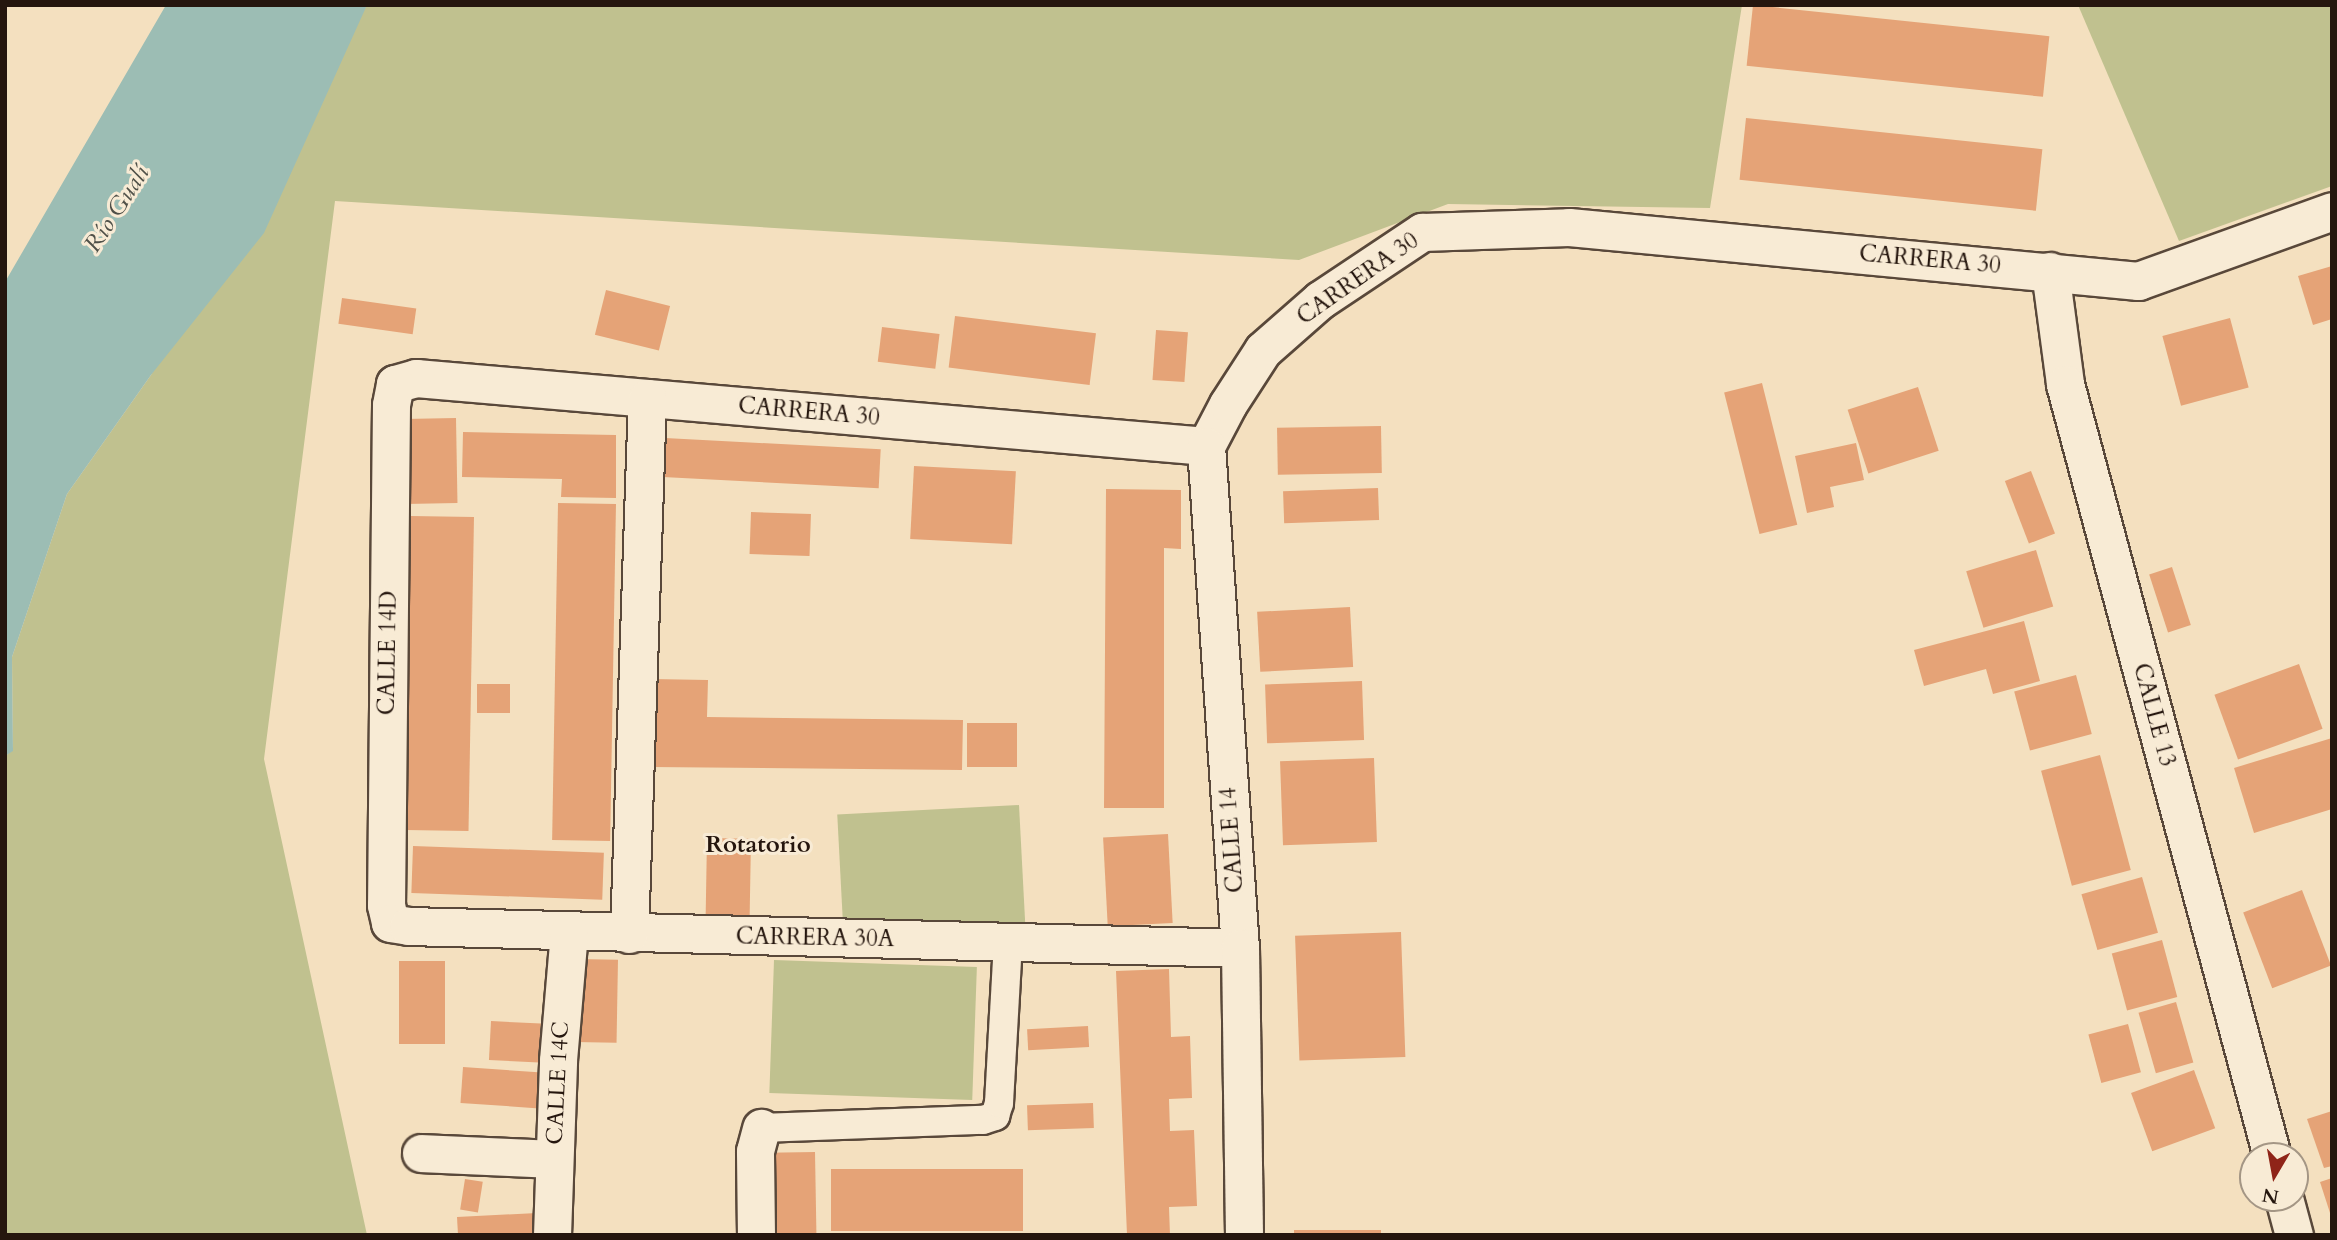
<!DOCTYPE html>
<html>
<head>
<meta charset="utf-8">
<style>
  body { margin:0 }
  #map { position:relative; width:2337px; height:1240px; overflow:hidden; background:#f4e0bf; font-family:Cardo,serif }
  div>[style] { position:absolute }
  .green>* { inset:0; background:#c0c18f; transform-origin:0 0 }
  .water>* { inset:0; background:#9cbdb4 }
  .building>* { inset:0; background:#e5a377; transform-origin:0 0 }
  .roads { filter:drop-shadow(2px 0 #59483a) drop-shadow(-2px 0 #59483a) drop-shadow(0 2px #59483a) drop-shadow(0 -2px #59483a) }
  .pedestrian>* { height:28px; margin:-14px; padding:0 14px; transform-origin:14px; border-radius:14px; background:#f8ebd5 }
  .minor>* { height:37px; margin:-18.5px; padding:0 18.5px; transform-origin:18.5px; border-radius:18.5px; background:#f8ebd5 }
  span { translate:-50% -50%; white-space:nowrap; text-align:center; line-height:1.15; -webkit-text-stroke:6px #f8ebd5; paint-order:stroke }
  .street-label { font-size:23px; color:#25160e }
  .water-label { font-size:24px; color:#4f5048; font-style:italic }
  .neighbourhood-label { font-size:24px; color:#25160e; font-weight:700 }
  .frame { position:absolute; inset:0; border:7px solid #25160e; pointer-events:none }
  .north { position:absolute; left:2239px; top:1142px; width:70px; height:70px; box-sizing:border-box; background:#f8ebd5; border:2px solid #a49685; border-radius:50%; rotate:190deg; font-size:19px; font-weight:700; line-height:28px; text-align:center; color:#25160e }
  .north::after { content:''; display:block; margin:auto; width:24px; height:32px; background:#8f2418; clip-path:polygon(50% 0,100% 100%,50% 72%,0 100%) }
</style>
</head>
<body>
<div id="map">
  <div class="green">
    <div style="clip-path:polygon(367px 5px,1742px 5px,1710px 208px,1448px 204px,1299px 260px,335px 201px,264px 759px,367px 1235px,5px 1235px,5px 756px,13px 750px,12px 657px,67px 494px,151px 375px)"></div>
    <div style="clip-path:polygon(2078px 5px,2332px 5px,2332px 186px,2179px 241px)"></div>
    <div style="left:1019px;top:805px;width:118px;height:182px;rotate:87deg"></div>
    <div style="left:774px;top:960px;width:203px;height:133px;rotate:2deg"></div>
  </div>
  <div class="water">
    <div style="clip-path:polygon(166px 5px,367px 5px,264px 233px,151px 375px,67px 494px,12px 657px,13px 751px,5px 756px,5px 282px)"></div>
  </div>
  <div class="building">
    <div style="left:1753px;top:5px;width:298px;height:61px;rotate:6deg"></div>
    <div style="left:1746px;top:118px;width:298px;height:62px;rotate:6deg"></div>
    <div style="clip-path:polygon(2332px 266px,2332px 319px,2313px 325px,2298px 276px)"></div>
    <div style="left:606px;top:290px;width:66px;height:46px;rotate:14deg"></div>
    <div style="left:342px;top:298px;width:75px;height:26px;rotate:8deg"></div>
    <div style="left:955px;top:316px;width:142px;height:52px;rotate:7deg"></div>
    <div style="left:2230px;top:318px;width:72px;height:70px;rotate:75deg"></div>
    <div style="left:882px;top:327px;width:58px;height:35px;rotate:7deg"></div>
    <div style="left:1156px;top:330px;width:32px;height:50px;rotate:4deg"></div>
    <div style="left:1762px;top:383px;width:146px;height:39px;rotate:76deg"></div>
    <div style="left:1918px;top:387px;width:67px;height:74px;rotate:72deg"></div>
    <div style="left:456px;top:418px;width:85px;height:52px;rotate:89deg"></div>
    <div style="left:1381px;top:426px;width:47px;height:104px;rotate:89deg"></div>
    <div style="clip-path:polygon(463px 432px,616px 435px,616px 498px,561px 497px,562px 479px,462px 477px)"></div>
    <div style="left:665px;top:438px;width:216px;height:39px;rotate:3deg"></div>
    <div style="clip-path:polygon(1856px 443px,1864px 480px,1830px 487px,1834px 507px,1807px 513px,1795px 456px)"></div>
    <div style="left:914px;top:466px;width:102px;height:73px;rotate:3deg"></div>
    <div style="left:2031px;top:471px;width:67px;height:28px;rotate:69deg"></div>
    <div style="left:1378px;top:488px;width:32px;height:95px;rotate:88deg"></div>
    <div style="clip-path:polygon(1106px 489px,1181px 490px,1181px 549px,1164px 548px,1164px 808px,1104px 808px)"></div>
    <div style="left:558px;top:503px;width:58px;height:337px;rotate:1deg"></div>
    <div style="left:751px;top:512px;width:60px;height:42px;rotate:2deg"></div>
    <div style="left:411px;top:516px;width:63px;height:314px;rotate:1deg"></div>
    <div style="left:2036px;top:550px;width:59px;height:73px;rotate:73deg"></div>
    <div style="left:2172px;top:567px;width:61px;height:24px;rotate:72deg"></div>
    <div style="left:1350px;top:607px;width:60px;height:93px;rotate:87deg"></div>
    <div style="clip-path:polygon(2024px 621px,2040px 681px,1993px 694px,1986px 669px,1924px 686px,1914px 650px)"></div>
    <div style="left:2299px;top:664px;width:69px;height:90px;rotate:70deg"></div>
    <div style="left:2076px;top:675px;width:61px;height:64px;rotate:75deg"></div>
    <div style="clip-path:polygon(652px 679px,708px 680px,707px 717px,963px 720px,962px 770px,651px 767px)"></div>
    <div style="left:1362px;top:681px;width:59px;height:97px;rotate:88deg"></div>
    <div style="left:477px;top:684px;width:33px;height:29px"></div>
    <div style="left:967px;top:723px;width:50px;height:44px"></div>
    <div style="clip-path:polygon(2332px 738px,2332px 809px,2254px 833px,2234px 768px)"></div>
    <div style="left:2100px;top:755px;width:119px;height:61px;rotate:75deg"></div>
    <div style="left:1374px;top:758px;width:84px;height:94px;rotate:88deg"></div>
    <div style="left:1168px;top:834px;width:89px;height:65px;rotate:87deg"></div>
    <div style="left:707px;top:838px;width:44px;height:84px;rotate:1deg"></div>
    <div style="left:413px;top:846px;width:191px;height:47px;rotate:2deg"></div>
    <div style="left:2142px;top:877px;width:58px;height:63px;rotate:74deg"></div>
    <div style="left:2302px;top:890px;width:81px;height:63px;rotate:69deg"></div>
    <div style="left:1401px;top:932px;width:125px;height:106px;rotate:88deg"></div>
    <div style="left:2162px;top:940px;width:59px;height:52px;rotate:75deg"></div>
    <div style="left:576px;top:959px;width:42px;height:83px;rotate:1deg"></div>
    <div style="left:399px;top:961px;width:46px;height:83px"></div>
    <div style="clip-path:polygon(1169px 969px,1171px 1037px,1190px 1036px,1192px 1098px,1169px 1099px,1170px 1131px,1194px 1130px,1197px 1206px,1169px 1207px,1170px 1235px,1127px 1235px,1116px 971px)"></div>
    <div style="left:2176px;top:1002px;width:63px;height:39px;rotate:74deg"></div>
    <div style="left:491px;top:1021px;width:50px;height:39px;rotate:3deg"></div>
    <div style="left:2128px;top:1024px;width:50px;height:41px;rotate:75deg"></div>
    <div style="left:1088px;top:1026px;width:21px;height:61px;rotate:87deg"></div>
    <div style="left:463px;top:1067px;width:79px;height:36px;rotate:4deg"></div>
    <div style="left:2194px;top:1070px;width:62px;height:67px;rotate:70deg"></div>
    <div style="left:1093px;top:1103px;width:25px;height:66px;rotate:88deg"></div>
    <div style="clip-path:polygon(2332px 1111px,2332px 1166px,2324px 1168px,2307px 1119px)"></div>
    <div style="left:815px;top:1152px;width:83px;height:48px;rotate:89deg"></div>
    <div style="left:1023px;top:1169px;width:62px;height:192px;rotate:90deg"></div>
    <div style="clip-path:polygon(2332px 1178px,2332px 1216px,2331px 1216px,2320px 1182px)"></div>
    <div style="left:465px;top:1179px;width:18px;height:31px;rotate:9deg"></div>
    <div style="clip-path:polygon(537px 1213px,538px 1235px,458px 1235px,457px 1217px)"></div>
    <div style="left:1294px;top:1230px;width:87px;height:5px"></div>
  </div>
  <div class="roads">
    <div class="pedestrian">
      <div style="left:761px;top:1128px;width:222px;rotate:-2.1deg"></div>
      <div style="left:983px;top:1120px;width:13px;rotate:-18deg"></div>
      <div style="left:995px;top:1116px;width:14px;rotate:-73deg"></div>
      <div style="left:999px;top:1103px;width:161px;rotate:-86.8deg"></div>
    </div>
    <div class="minor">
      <div style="left:2050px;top:271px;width:114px;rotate:82.4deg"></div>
      <div style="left:2065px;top:384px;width:799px;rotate:74.99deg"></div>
      <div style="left:1206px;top:446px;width:793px;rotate:-175.08deg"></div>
      <div style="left:416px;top:378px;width:22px;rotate:164deg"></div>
      <div style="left:395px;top:384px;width:21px;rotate:101deg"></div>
      <div style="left:391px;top:405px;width:500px;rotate:90.57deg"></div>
      <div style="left:386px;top:905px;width:18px;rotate:77deg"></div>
      <div style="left:390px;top:923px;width:18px;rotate:9deg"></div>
      <div style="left:408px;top:926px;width:832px;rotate:1.51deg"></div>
      <div style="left:1206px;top:446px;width:47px;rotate:-62.4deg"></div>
      <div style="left:1228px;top:404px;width:64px;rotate:-57.1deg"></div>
      <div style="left:1263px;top:350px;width:76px;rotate:-41.3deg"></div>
      <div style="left:1320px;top:300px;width:123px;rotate:-33.7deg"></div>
      <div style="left:1422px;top:232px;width:147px;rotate:-1.9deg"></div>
      <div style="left:1569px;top:227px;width:572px;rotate:5.42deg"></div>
      <div style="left:2138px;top:281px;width:206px;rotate:-19.8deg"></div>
      <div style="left:1206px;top:446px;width:503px;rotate:86.13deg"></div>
      <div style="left:1240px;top:948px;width:287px;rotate:89.2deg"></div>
      <div style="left:629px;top:934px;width:536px;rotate:-88.08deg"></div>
      <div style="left:421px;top:1153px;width:132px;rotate:2.6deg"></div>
      <div style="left:2284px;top:1198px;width:38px;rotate:75deg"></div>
      <div style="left:552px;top:1235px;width:175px;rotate:-88deg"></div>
      <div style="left:558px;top:1060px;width:128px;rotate:-85.1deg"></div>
      <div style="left:756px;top:1235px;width:84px;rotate:-90.7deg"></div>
      <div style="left:755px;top:1151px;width:24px;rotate:-75deg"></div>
    </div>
  </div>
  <div class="street-label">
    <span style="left:1930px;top:260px;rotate:5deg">CARRERA 30</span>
    <span style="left:1358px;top:279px;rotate:-35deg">CARRERA 30</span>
    <span style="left:809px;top:412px;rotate:5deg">CARRERA 30</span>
    <span style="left:388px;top:653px;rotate:-89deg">CALLE 14D</span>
    <span style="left:2154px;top:715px;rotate:75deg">CALLE 13</span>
    <span style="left:1232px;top:840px;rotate:-94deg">CALLE 14</span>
    <span style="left:815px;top:938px;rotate:1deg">CARRERA 30A</span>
    <span style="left:558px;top:1083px;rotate:-87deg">CALLE 14C</span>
  </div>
  <div class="water-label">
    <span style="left:117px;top:209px;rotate:-57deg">Río Gualí</span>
  </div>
  <div class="neighbourhood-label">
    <span style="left:758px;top:845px">Rotatorio</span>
  </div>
  <div class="frame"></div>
  <div class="north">N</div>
</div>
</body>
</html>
